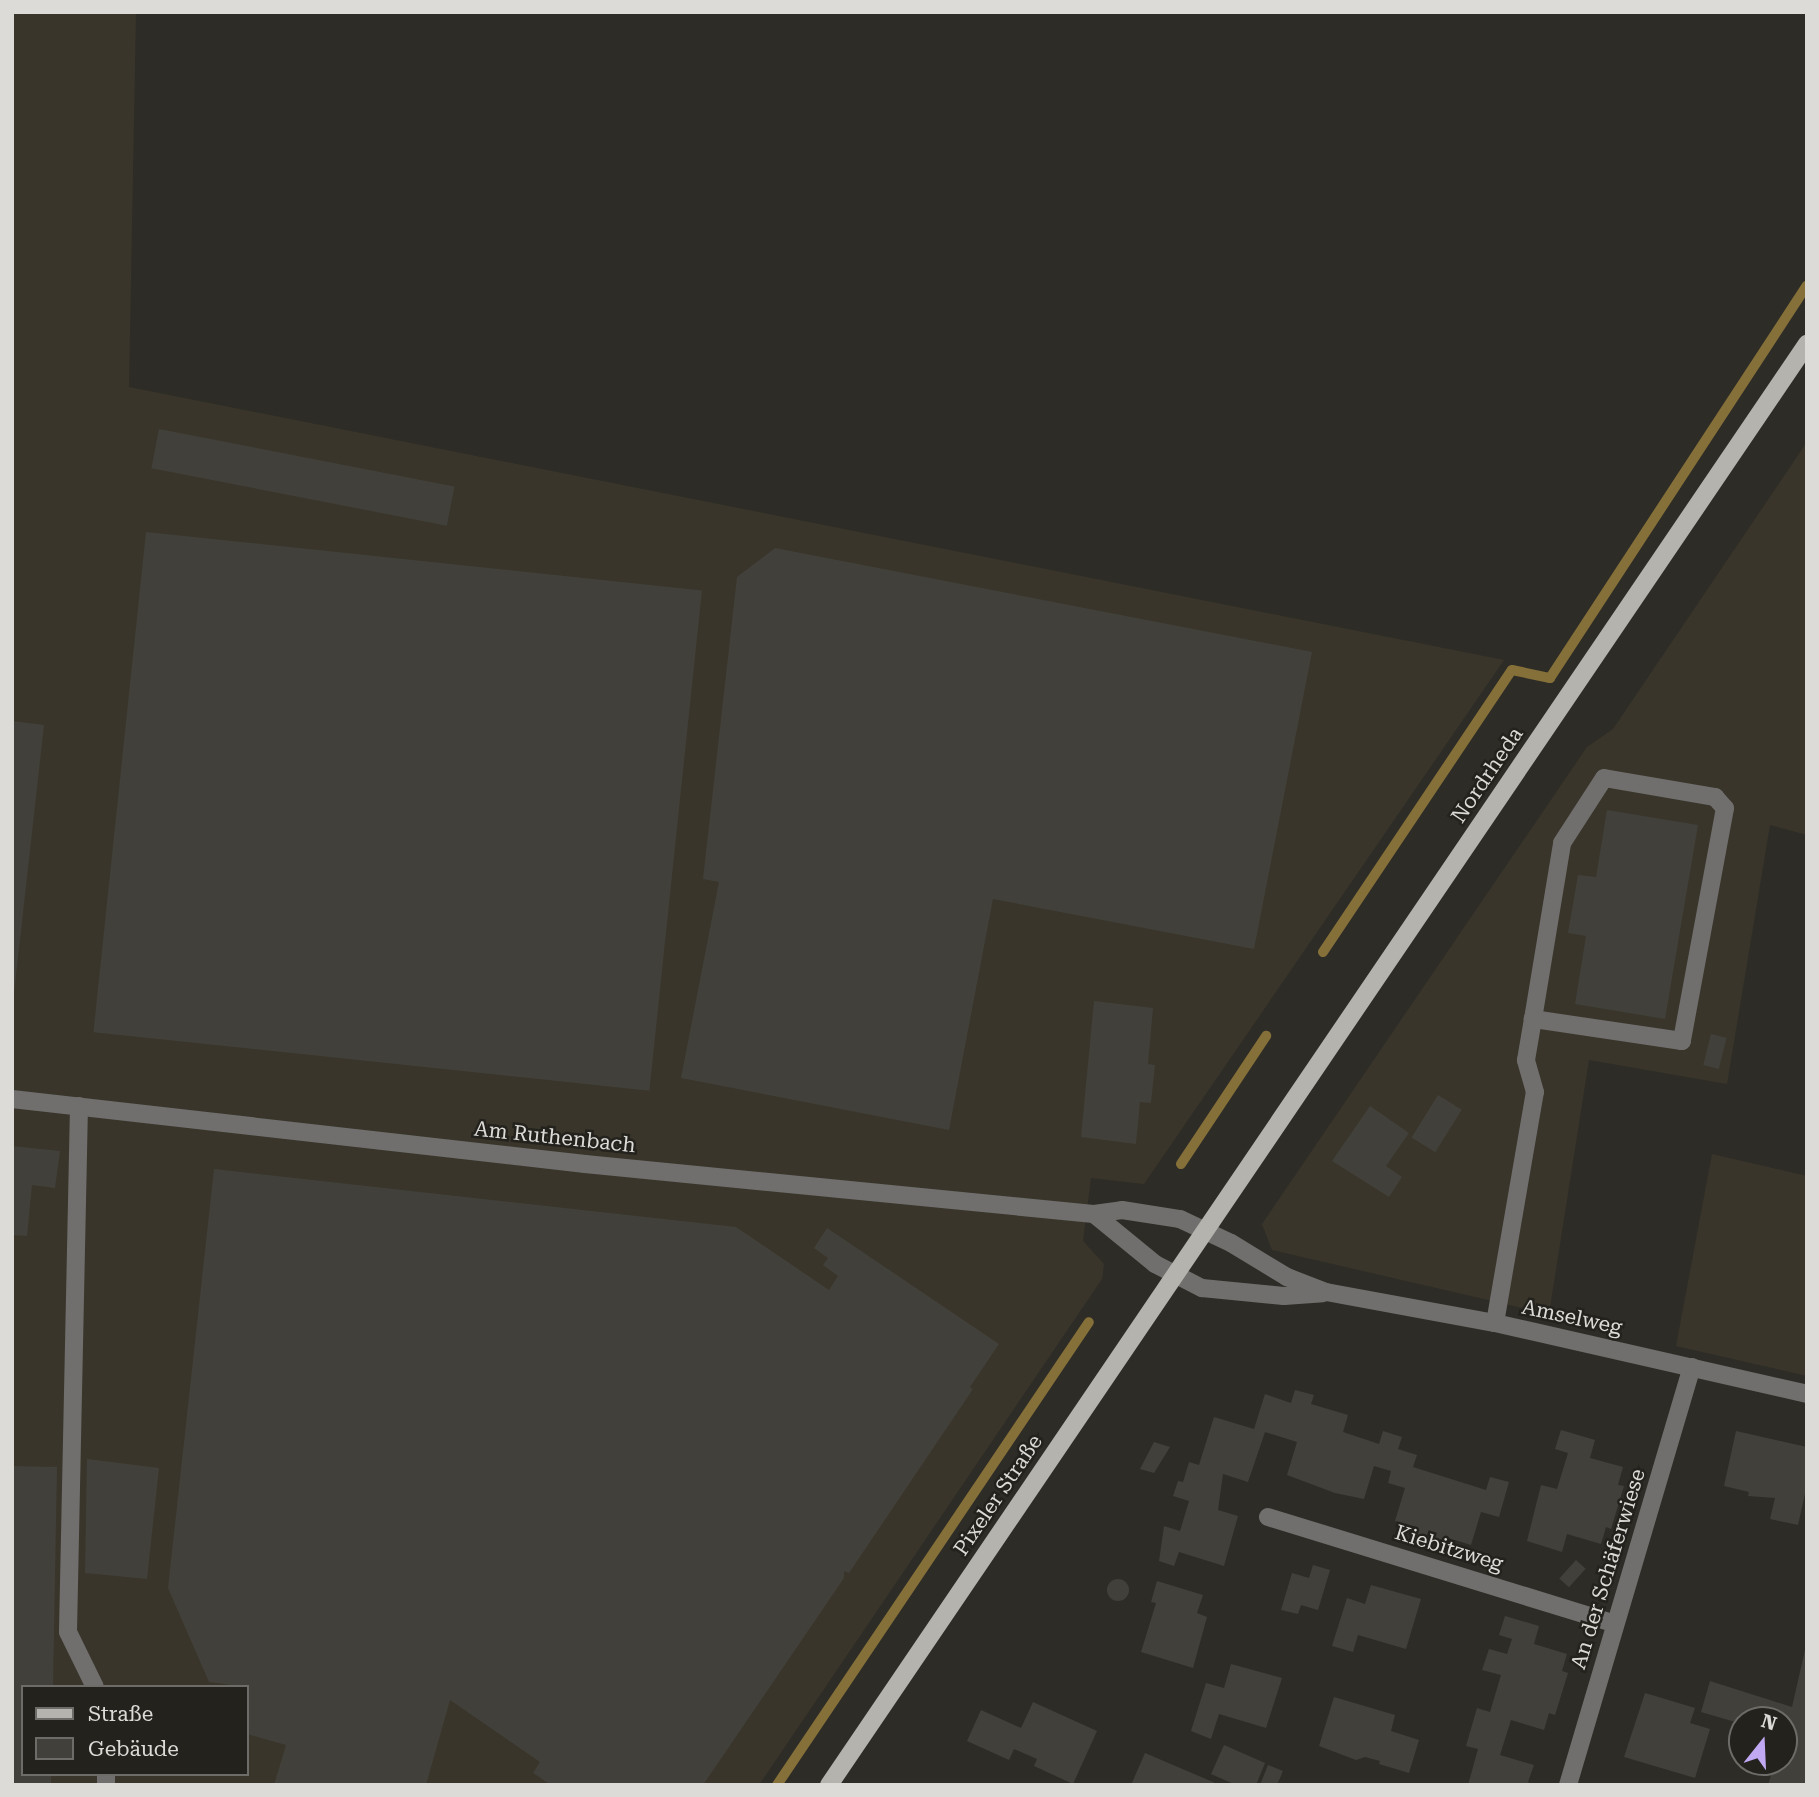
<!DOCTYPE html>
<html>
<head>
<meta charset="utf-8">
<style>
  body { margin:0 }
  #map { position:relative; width:1819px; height:1797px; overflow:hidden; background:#2e2c26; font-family:"Roboto Serif",serif }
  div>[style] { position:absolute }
  .built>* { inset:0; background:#39352b }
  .stream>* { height:10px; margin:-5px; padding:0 5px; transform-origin:5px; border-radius:5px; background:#857039 }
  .building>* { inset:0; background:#42403a; transform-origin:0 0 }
  .round { border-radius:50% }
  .minor>* { height:18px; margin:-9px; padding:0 9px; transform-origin:9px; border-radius:9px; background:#706f6d }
  .major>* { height:18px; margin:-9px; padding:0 9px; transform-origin:9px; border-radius:9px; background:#b5b3ad }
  span { translate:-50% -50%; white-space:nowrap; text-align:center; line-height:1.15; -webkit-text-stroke:5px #24221d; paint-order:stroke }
  .street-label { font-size:21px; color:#dcdbd8 }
  .frame { position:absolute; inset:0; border:14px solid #dcdbd8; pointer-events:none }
  .legend { position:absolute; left:21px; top:1685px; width:228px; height:91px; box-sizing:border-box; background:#24221d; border:2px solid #6e6c68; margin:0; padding:9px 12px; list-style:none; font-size:21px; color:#dcdbd8 }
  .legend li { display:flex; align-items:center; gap:14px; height:35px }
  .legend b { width:35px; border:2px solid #6e6c68 }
  .north { position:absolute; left:1728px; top:1706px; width:70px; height:70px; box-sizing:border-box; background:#24221d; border:2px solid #6e6c68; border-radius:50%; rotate:18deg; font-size:19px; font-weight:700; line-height:28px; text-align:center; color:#dcdbd8 }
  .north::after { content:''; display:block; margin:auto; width:24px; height:32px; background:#c0a8f3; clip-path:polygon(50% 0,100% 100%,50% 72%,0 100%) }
</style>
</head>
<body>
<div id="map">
  <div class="built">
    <div style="clip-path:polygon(evenodd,12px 12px,136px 12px,129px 387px,1504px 660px,1144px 1184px,1091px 1178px,1083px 1241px,1104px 1264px,1102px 1279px,759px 1785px,12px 1785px,12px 12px,23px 1687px,247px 1687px,247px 1774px,23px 1774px,23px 1687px)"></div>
    <div style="clip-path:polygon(1807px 442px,1807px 835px,1770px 825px,1727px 1084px,1589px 1060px,1549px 1314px,1272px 1250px,1262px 1224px,1587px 747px,1613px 729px)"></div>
    <div style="clip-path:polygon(1712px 1154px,1807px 1176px,1807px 1376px,1676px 1346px)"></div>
  </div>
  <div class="stream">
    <div style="left:1323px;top:952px;width:339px;rotate:-56.2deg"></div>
    <div style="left:1512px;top:670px;width:39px;rotate:12deg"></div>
    <div style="left:1550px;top:678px;width:469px;rotate:-56.8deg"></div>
    <div style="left:1181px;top:1164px;width:154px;rotate:-56.4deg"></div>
    <div style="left:777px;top:1785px;width:558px;rotate:-56.03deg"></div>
  </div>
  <div class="building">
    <div style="left:159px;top:429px;width:301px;height:40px;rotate:11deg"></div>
    <div style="left:146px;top:532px;width:559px;height:503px;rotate:6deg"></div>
    <div style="clip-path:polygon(775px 548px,1312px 652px,1254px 949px,993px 899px,949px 1130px,681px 1078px,719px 882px,703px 879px,737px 577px)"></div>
    <div style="clip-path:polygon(12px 721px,44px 725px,14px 993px,12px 993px)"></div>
    <div style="clip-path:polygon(1607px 810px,1698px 825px,1665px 1019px,1575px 1004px,1586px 936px,1568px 933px,1578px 875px,1596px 877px)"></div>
    <div style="clip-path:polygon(1094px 1001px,1153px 1008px,1148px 1064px,1155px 1065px,1151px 1103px,1140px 1102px,1136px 1144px,1081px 1137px)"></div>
    <div style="left:1711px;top:1034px;width:16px;height:32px;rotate:14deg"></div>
    <div style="left:1438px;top:1095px;width:28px;height:50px;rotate:32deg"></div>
    <div style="clip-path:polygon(1370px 1106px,1409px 1133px,1386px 1166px,1402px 1177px,1389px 1197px,1332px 1161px)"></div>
    <div style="clip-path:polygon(12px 1146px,60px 1151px,55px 1188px,32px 1185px,27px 1236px,12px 1235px)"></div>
    <div style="clip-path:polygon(214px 1169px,736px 1227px,829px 1290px,838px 1276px,823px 1265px,828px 1258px,814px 1248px,827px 1228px,999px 1344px,970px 1387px,973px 1389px,849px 1573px,844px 1571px,844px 1578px,703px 1785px,551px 1785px,533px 1773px,540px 1762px,450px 1700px,426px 1785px,274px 1785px,286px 1745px,247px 1734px,247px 1687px,209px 1682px,168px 1588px)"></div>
    <div style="clip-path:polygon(1295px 1390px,1314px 1395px,1311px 1404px,1348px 1415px,1343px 1432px,1379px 1444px,1383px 1431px,1402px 1437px,1398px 1449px,1417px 1455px,1413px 1467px,1486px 1490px,1490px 1477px,1509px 1482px,1499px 1517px,1481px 1512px,1471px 1545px,1455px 1540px,1453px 1546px,1410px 1533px,1411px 1527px,1395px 1521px,1405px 1488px,1388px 1483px,1391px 1471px,1374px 1466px,1364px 1499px,1335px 1493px,1287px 1475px,1297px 1442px,1265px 1432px,1248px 1482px,1223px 1474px,1218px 1510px,1238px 1516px,1224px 1566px,1179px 1552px,1174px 1566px,1159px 1561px,1164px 1526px,1180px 1531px,1189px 1501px,1173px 1496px,1178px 1481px,1183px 1482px,1189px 1462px,1199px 1465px,1214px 1417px,1254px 1429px,1265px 1394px,1291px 1403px)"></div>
    <div style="clip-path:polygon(1561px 1430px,1595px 1440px,1590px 1458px,1623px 1467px,1618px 1485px,1624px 1486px,1611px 1529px,1606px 1527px,1601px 1544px,1567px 1534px,1562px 1552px,1527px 1541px,1541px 1485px,1557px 1489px,1568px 1453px,1555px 1449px)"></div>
    <div style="clip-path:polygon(1736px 1431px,1807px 1447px,1807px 1485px,1798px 1525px,1770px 1519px,1775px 1498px,1748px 1496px,1749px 1492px,1724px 1486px)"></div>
    <div style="clip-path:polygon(1154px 1442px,1170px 1447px,1154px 1473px,1140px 1469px)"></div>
    <div style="clip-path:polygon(87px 1459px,159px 1468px,147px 1579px,85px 1573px)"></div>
    <div style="clip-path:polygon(12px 1466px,57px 1467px,53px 1687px,23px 1687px,23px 1774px,51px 1774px,51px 1785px,12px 1785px)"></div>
    <div style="left:1576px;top:1560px;width:13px;height:25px;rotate:42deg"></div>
    <div style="clip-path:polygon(1313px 1565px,1330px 1570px,1318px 1610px,1301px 1605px,1298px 1614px,1281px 1610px,1292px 1573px,1309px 1578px)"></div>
    <div class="round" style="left:1107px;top:1579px;width:22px;height:22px"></div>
    <div style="clip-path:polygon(1157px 1581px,1203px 1595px,1197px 1613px,1207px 1617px,1193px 1668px,1141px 1652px,1156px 1603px,1151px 1602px)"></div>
    <div style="clip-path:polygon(1371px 1585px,1421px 1599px,1406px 1649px,1358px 1635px,1353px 1652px,1332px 1646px,1347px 1598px,1365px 1604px)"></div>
    <div style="clip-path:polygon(1505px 1616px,1539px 1626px,1534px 1644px,1567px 1654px,1562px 1671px,1568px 1673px,1555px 1715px,1549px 1713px,1544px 1730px,1511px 1720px,1500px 1755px,1534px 1765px,1528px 1782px,1533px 1785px,1468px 1785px,1478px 1749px,1466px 1746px,1477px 1708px,1490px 1712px,1501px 1675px,1482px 1670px,1489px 1649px,1507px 1654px,1512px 1639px,1499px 1635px)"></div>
    <div style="clip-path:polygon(1807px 1641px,1807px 1785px,1768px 1785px,1775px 1762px,1784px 1762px,1784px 1720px,1742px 1720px,1742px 1724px,1701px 1712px,1710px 1681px,1792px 1707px)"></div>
    <div style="clip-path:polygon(1231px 1664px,1282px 1678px,1266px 1728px,1219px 1714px,1211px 1739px,1191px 1731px,1206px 1683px,1224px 1688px)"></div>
    <div style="clip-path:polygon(1645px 1693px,1695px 1708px,1690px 1723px,1710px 1729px,1695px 1778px,1624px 1757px)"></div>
    <div style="clip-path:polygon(1334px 1697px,1395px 1715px,1391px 1731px,1419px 1740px,1409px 1773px,1379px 1764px,1380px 1761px,1365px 1757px,1356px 1760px,1319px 1746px)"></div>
    <div style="clip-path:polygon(1033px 1702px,1097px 1731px,1073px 1784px,1034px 1766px,1037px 1759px,1014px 1749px,1009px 1760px,967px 1741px,981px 1710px,1021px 1728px)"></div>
    <div style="clip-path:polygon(1224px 1745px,1265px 1763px,1256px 1785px,1236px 1785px,1211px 1774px)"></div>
    <div style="clip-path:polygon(1145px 1753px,1213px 1782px,1218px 1785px,1131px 1785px)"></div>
    <div style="clip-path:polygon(1268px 1765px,1283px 1771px,1277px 1785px,1260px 1785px)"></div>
  </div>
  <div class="minor">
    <div style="left:12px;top:1099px;width:577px;rotate:6.47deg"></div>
    <div style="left:585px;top:1164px;width:511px;rotate:5.61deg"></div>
    <div style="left:1094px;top:1214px;width:28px;rotate:-8deg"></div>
    <div style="left:1122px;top:1210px;width:59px;rotate:8.8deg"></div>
    <div style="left:1180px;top:1219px;width:56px;rotate:25.2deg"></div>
    <div style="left:1231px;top:1243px;width:66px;rotate:31.3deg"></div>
    <div style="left:1287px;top:1277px;width:42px;rotate:21deg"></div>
    <div style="left:1326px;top:1292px;width:172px;rotate:10.4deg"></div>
    <div style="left:1495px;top:1323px;width:320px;rotate:12.8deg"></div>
    <div style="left:79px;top:1106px;width:526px;rotate:91.2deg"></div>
    <div style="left:68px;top:1632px;width:61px;rotate:63.9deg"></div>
    <div style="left:1094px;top:1214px;width:79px;rotate:39.3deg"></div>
    <div style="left:1155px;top:1264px;width:53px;rotate:27.1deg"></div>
    <div style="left:1202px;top:1288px;width:82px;rotate:5.6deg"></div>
    <div style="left:1284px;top:1296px;width:39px;rotate:-4deg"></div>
    <div style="left:1495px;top:1323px;width:234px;rotate:-80.2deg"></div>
    <div style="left:1535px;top:1092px;width:33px;rotate:-106deg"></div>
    <div style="left:1526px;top:1060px;width:42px;rotate:-80.3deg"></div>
    <div style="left:1533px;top:1019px;width:178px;rotate:-80.6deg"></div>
    <div style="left:1562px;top:843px;width:77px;rotate:-57.1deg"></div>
    <div style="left:1604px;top:778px;width:113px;rotate:9.7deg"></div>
    <div style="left:1715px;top:797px;width:15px;rotate:48deg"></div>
    <div style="left:1725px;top:808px;width:237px;rotate:100.5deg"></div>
    <div style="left:1682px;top:1041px;width:151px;rotate:-171.6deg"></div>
    <div style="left:1268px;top:1517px;width:363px;rotate:17.1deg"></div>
    <div style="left:106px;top:1785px;width:11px;rotate:-90deg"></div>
    <div style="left:1568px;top:1785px;width:436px;rotate:-73.5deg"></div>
  </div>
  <div class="major">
    <div style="left:829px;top:1785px;width:1742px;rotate:-55.84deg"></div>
  </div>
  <div class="street-label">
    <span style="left:1487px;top:775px;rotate:-56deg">Nordrheda</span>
    <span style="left:555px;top:1137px;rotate:6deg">Am Ruthenbach</span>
    <span style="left:1572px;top:1317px;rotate:12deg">Amselweg</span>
    <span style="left:998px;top:1495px;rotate:-56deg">Pixeler Straße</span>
    <span style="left:1449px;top:1548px;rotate:17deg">Kiebitzweg</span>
    <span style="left:1608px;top:1569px;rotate:-73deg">An der Schäferwiese</span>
  </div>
  <div class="frame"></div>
  <ul class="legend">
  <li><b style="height:9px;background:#b5b3ad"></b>Straße</li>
  <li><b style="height:19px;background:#42403a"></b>Gebäude</li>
  </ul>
  <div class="north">N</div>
</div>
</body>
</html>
